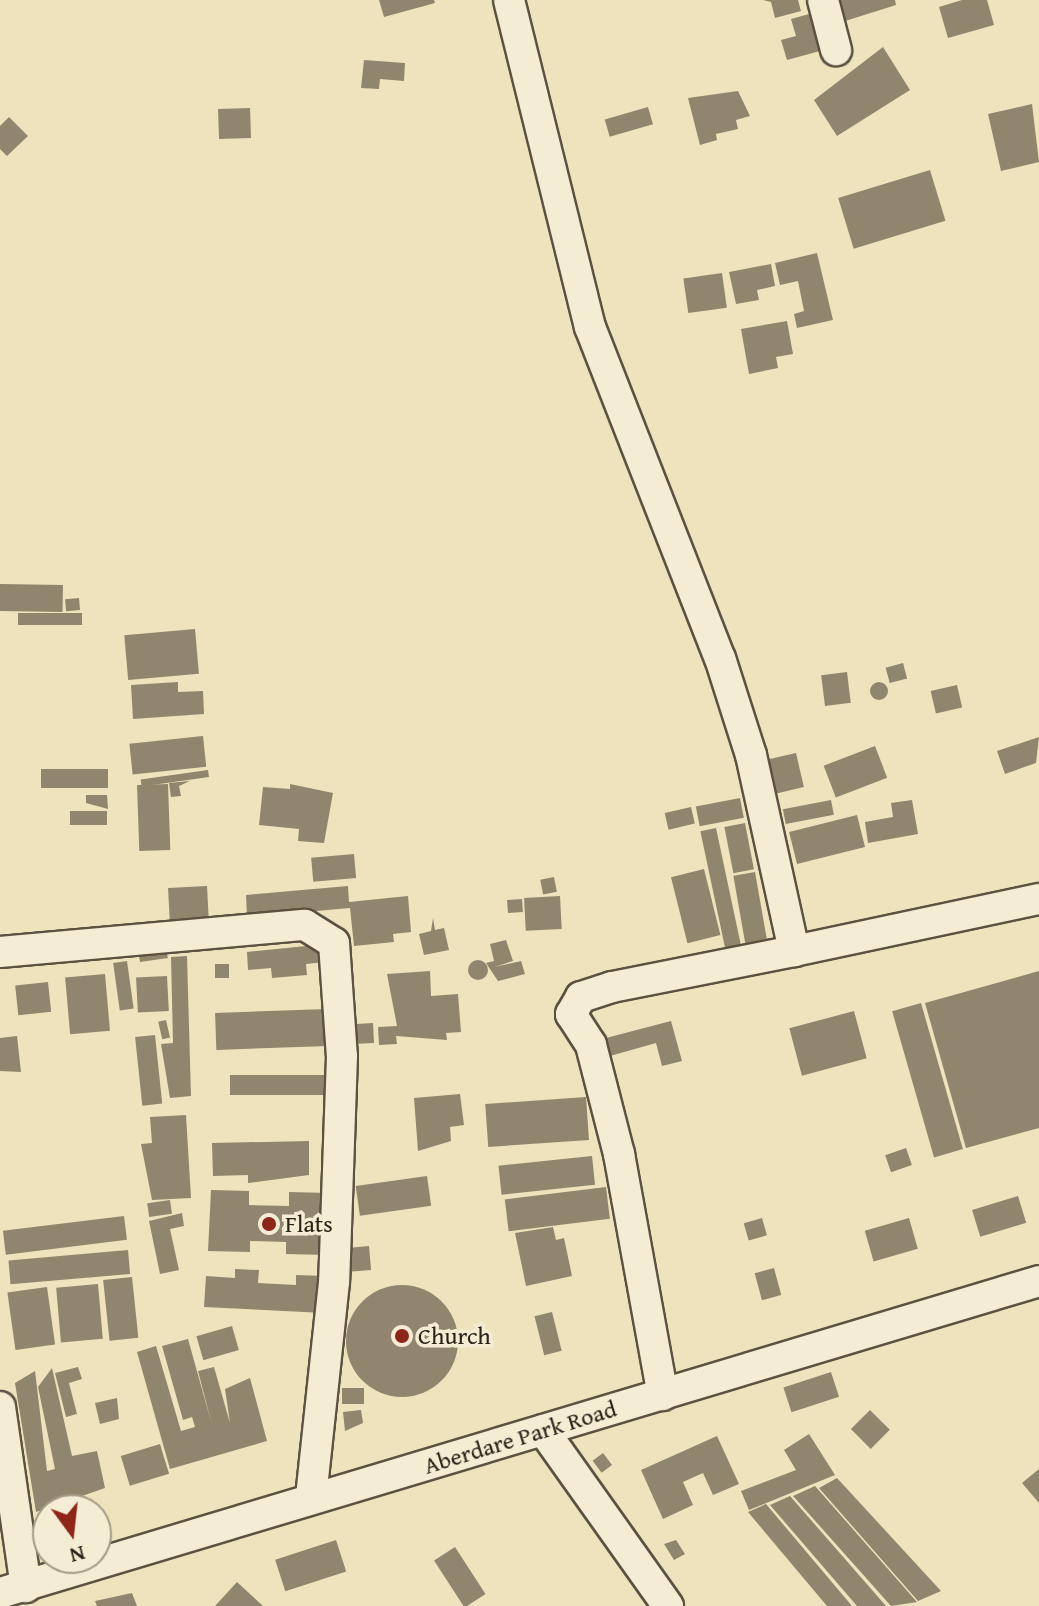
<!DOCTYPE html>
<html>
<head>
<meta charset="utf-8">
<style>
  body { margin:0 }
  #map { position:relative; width:1039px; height:1606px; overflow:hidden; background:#eee3bc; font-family:"Gentium Book Plus",serif }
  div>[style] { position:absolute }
  .building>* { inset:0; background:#90866d; transform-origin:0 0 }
  .round { border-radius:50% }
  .roads { filter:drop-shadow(2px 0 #5c5241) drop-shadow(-2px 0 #5c5241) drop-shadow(0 2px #5c5241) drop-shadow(0 -2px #5c5241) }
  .minor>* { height:30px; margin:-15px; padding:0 15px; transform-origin:15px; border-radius:15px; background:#f4edd3 }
  .dots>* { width:22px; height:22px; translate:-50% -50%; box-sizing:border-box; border:4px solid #f4edd3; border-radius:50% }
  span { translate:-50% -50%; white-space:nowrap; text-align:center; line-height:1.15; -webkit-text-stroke:7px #f4edd3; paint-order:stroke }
  .poi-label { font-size:24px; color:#2b2118 }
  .left { translate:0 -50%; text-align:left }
  .street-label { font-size:24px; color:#2b2118 }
  .north { position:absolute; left:32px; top:1494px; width:80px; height:80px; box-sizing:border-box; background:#f4edd3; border:2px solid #a49b88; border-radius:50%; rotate:165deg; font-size:22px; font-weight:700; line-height:32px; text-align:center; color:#2b2118 }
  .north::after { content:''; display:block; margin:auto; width:28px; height:36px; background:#8f2418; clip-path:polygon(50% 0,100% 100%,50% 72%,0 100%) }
</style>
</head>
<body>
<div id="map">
  <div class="building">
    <div style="clip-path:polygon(379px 0,434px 0,435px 3px,384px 17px)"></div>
    <div style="clip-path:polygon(763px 0,798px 0,801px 11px,775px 18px,771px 2px)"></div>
    <div style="clip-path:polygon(836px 0,895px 0,896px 5px,842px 22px)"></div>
    <div style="clip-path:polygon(962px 0,987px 0,994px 25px,948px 38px,939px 7px)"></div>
    <div style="clip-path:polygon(809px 14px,820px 51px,787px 60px,781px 40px,796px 36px,791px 19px)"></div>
    <div style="clip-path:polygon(883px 47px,910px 90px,837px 136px,814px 100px)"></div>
    <div style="clip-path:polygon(364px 60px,405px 63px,404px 81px,380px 79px,379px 89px,361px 88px)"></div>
    <div style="clip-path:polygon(738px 91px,750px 116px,736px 120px,738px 129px,716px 134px,717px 140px,700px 145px,688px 98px)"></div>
    <div style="clip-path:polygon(1032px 104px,1039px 162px,1001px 171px,988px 114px)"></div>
    <div style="left:648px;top:107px;width:18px;height:45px;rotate:74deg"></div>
    <div style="left:250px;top:108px;width:30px;height:32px;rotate:88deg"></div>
    <div style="clip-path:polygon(9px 117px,28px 136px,7px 156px,0 149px,0 126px)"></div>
    <div style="left:930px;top:170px;width:53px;height:96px;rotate:73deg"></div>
    <div style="clip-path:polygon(817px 253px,833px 320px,797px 328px,794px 314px,804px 311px,798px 281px,780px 285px,775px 263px)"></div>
    <div style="clip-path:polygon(771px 264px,775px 286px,757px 290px,759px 300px,736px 304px,729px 272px)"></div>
    <div style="left:722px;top:273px;width:35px;height:39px;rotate:82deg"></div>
    <div style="clip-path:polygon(787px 321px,793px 354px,776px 357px,778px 368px,749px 374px,741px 329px)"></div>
    <div style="left:0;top:584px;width:63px;height:27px;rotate:1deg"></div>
    <div style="left:79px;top:598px;width:12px;height:14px;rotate:85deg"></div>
    <div style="left:82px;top:613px;width:12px;height:64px;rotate:90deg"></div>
    <div style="left:195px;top:629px;width:45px;height:71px;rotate:85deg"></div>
    <div style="left:903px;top:663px;width:16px;height:18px;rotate:75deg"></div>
    <div style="left:847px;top:672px;width:31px;height:26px;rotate:83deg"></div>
    <div style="clip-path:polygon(178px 682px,178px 692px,203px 691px,204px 714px,133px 719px,131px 685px)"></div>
    <div class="round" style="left:870px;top:682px;width:18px;height:18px"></div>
    <div style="left:957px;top:685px;width:23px;height:27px;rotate:77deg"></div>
    <div style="left:203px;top:736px;width:31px;height:74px;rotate:84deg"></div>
    <div style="clip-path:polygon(1039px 737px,1036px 763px,1005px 774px,997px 751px)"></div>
    <div style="left:875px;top:746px;width:34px;height:55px;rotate:69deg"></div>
    <div style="left:796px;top:753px;width:35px;height:28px;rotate:77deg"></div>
    <div style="left:108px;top:769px;width:19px;height:67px;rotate:90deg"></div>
    <div style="left:208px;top:770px;width:7px;height:68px;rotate:82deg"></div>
    <div style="clip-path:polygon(190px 781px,179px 786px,181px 796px,171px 797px,169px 783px)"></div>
    <div style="left:168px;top:784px;width:66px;height:31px;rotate:88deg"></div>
    <div style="clip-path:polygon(290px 784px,333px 793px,324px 843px,298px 841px,299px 829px,259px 825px,263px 787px,290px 789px)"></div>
    <div style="clip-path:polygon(86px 795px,107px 795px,108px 809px,86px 803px)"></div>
    <div style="left:740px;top:798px;width:20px;height:45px;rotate:79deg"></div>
    <div style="left:831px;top:800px;width:15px;height:49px;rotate:79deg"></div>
    <div style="clip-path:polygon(912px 800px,918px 834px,868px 843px,865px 822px,893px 817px,891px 803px)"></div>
    <div style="left:691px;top:807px;width:17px;height:27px;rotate:77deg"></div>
    <div style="left:70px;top:811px;width:37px;height:14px"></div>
    <div style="left:857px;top:815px;width:33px;height:70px;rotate:76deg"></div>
    <div style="left:745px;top:823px;width:47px;height:21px;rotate:79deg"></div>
    <div style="left:716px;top:828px;width:123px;height:16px;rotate:78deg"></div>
    <div style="left:354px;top:854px;width:24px;height:43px;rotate:85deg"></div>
    <div style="left:704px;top:869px;width:68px;height:34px;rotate:76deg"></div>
    <div style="left:755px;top:872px;width:74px;height:22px;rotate:80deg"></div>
    <div style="left:554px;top:877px;width:15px;height:14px;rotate:79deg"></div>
    <div style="left:207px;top:886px;width:35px;height:39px;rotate:87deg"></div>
    <div style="clip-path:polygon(348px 886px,349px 902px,408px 896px,411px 932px,393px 934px,394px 942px,354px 946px,350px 908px,247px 917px,246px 895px)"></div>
    <div style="left:560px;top:896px;width:33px;height:36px;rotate:87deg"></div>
    <div style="left:522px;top:899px;width:13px;height:15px;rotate:86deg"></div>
    <div style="clip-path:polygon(433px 918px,435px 930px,444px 928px,449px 950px,424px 955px,419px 934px,431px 931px)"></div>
    <div style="clip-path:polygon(506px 940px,513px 961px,494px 967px,521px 961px,525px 974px,498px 981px,486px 963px,494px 961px,490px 944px)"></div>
    <div style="clip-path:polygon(316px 945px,326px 962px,306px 964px,307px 975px,272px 978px,271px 968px,248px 970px,247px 952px)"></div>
    <div style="clip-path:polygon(166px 950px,168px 958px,140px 962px,139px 956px)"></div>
    <div style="clip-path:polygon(187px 956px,191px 1096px,170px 1098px,161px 1044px,173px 1043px,171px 957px)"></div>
    <div class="round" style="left:468px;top:960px;width:20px;height:20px"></div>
    <div style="left:127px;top:961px;width:48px;height:14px;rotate:82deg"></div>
    <div style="left:215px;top:964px;width:14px;height:14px"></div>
    <div style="clip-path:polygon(430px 971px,431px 996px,458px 994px,461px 1032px,446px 1033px,447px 1040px,396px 1036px,397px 1044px,379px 1045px,378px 1027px,397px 1026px,387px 974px)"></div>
    <div style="clip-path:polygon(1039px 971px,1039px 1128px,966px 1148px,925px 1003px)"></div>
    <div style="left:105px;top:974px;width:57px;height:40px;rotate:85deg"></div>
    <div style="left:167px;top:976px;width:35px;height:31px;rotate:87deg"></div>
    <div style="left:48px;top:982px;width:30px;height:33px;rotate:84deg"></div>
    <div style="left:921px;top:1003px;width:152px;height:30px;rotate:74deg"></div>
    <div style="left:327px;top:1009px;width:37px;height:112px;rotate:88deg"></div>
    <div style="left:854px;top:1011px;width:49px;height:67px;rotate:75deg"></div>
    <div style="left:166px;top:1020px;width:18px;height:8px;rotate:77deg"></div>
    <div style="clip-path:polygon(671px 1021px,682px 1061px,662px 1066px,656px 1043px,610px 1056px,606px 1038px)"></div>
    <div style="left:373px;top:1023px;width:20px;height:17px;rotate:87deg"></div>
    <div style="left:155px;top:1035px;width:69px;height:20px;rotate:84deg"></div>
    <div style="clip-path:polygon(17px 1036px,21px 1072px,0 1071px,0 1038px)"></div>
    <div style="left:324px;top:1075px;width:20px;height:94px;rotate:90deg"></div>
    <div style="clip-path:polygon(460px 1094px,464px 1125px,450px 1127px,451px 1141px,418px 1151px,414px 1098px)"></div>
    <div style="left:586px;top:1097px;width:43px;height:101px;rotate:86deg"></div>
    <div style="clip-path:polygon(186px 1115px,191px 1198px,152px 1200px,141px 1144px,152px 1143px,150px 1117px)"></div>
    <div style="clip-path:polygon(309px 1141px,309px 1175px,248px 1183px,248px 1175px,213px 1176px,212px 1143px)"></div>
    <div style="left:906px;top:1148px;width:18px;height:22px;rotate:71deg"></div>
    <div style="left:592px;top:1156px;width:29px;height:94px;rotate:84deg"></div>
    <div style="left:427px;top:1176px;width:30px;height:72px;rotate:82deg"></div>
    <div style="left:606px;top:1187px;width:32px;height:102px;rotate:83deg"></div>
    <div style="clip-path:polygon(211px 1190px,249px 1191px,249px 1205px,289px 1206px,289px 1192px,329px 1193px,327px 1255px,286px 1254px,286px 1242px,250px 1241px,250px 1252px,208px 1251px)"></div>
    <div style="left:1018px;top:1196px;width:28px;height:48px;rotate:73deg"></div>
    <div style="left:170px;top:1200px;width:14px;height:23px;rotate:82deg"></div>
    <div style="clip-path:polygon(182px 1213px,184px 1226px,170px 1229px,179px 1270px,160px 1274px,149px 1221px)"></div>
    <div style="left:124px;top:1216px;width:24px;height:122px;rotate:83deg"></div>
    <div style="left:762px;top:1218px;width:18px;height:19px;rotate:74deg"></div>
    <div style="left:909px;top:1218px;width:32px;height:46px;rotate:74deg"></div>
    <div style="clip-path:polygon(553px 1227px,556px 1240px,564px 1238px,572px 1276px,526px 1286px,515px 1233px)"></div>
    <div style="left:369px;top:1246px;width:24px;height:19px;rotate:85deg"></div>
    <div style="left:128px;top:1250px;width:24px;height:120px;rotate:85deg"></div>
    <div style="left:774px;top:1268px;width:28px;height:20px;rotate:75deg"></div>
    <div style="clip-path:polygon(235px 1269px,259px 1270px,258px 1283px,296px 1285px,296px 1275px,326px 1276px,324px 1313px,204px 1307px,206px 1276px,235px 1278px)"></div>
    <div style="left:132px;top:1277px;width:61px;height:29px;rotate:84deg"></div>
    <div style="left:98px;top:1284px;width:55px;height:42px;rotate:85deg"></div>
    <div class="round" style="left:346px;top:1285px;width:112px;height:112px"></div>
    <div style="left:47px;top:1287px;width:58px;height:40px;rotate:82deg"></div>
    <div style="left:552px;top:1312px;width:40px;height:18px;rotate:76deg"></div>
    <div style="left:232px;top:1326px;width:25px;height:37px;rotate:74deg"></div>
    <div style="clip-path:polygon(188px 1339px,212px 1425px,198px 1371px,214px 1367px,230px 1423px,225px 1389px,250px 1378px,267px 1441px,170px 1469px,137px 1352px,156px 1346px,181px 1431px,195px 1427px,192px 1417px,183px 1420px,162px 1346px)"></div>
    <div style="clip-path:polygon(78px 1367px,82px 1379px,69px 1383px,77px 1414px,66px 1417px,55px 1373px)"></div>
    <div style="clip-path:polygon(52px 1368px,72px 1456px,97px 1451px,105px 1488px,36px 1512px,15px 1383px,35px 1371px,47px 1471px,55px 1469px,38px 1387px)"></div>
    <div style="left:831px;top:1372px;width:26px;height:50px;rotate:72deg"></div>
    <div style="left:342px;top:1388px;width:22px;height:16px"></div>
    <div style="clip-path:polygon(117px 1398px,119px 1419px,100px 1424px,95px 1403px)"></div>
    <div style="clip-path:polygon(361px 1410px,363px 1423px,345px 1431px,343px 1412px)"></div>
    <div style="left:870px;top:1410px;width:28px;height:27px;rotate:45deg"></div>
    <div style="clip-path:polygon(809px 1434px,835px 1475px,749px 1510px,741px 1491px,796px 1470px,784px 1450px)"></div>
    <div style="clip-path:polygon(717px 1436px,739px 1484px,713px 1495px,703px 1473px,683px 1482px,693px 1505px,663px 1519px,641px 1470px)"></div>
    <div style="left:160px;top:1444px;width:31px;height:41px;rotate:73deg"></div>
    <div style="left:603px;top:1453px;width:15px;height:13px;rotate:53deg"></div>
    <div style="clip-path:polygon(1039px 1469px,1039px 1503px,1022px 1483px)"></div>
    <div style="clip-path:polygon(837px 1478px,941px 1591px,918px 1601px,819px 1488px)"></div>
    <div style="clip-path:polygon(815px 1486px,917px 1602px,891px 1606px,793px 1496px)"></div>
    <div style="clip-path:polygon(790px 1496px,886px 1606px,857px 1606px,770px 1505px)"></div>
    <div style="clip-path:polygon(766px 1504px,852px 1606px,827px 1606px,748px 1512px)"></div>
    <div style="left:336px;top:1540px;width:33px;height:64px;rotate:72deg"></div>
    <div style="clip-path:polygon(676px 1540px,685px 1554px,674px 1560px,664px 1544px)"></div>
    <div style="left:455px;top:1547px;width:56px;height:25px;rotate:57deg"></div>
    <div style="clip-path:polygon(237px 1582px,263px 1606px,215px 1606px)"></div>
    <div style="clip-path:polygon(132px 1593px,137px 1606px,97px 1606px,95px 1601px)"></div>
  </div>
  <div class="roads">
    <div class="minor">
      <div style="left:509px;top:0;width:337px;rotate:76.1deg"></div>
      <div style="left:590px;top:327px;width:356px;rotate:68.6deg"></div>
      <div style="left:720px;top:658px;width:102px;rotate:72.3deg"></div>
      <div style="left:751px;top:755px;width:201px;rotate:77.6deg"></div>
      <div style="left:794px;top:951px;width:186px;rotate:168.8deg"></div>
      <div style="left:612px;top:987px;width:33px;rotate:162deg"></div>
      <div style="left:581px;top:997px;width:20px;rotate:120deg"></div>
      <div style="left:571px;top:1014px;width:37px;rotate:57deg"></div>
      <div style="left:591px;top:1045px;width:113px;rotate:75.6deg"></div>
      <div style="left:619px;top:1154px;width:245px;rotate:79.7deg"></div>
      <div style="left:823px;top:0;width:52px;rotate:75.4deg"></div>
      <div style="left:794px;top:951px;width:250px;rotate:-12deg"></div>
      <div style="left:0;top:952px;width:306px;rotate:-5.1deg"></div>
      <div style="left:305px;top:925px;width:34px;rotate:32deg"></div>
      <div style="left:334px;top:943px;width:113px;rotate:86deg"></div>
      <div style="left:342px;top:1056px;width:226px;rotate:92deg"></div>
      <div style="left:334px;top:1282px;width:218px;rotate:96.1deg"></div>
      <div style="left:0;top:1407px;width:182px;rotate:81.8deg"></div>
      <div style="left:543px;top:1430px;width:216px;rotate:54.6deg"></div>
      <div style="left:0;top:1593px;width:1085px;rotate:-16.71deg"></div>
    </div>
  </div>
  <div class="dots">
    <div style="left:269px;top:1224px;background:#8f2418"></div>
    <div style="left:402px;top:1336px;background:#8f2418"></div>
  </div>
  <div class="poi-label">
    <span class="left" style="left:285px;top:1224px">Flats</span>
    <span class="left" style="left:418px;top:1336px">Church</span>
  </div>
  <div class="street-label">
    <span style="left:520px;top:1437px;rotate:-17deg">Aberdare Park Road</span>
  </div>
  <div class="north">N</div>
</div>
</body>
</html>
